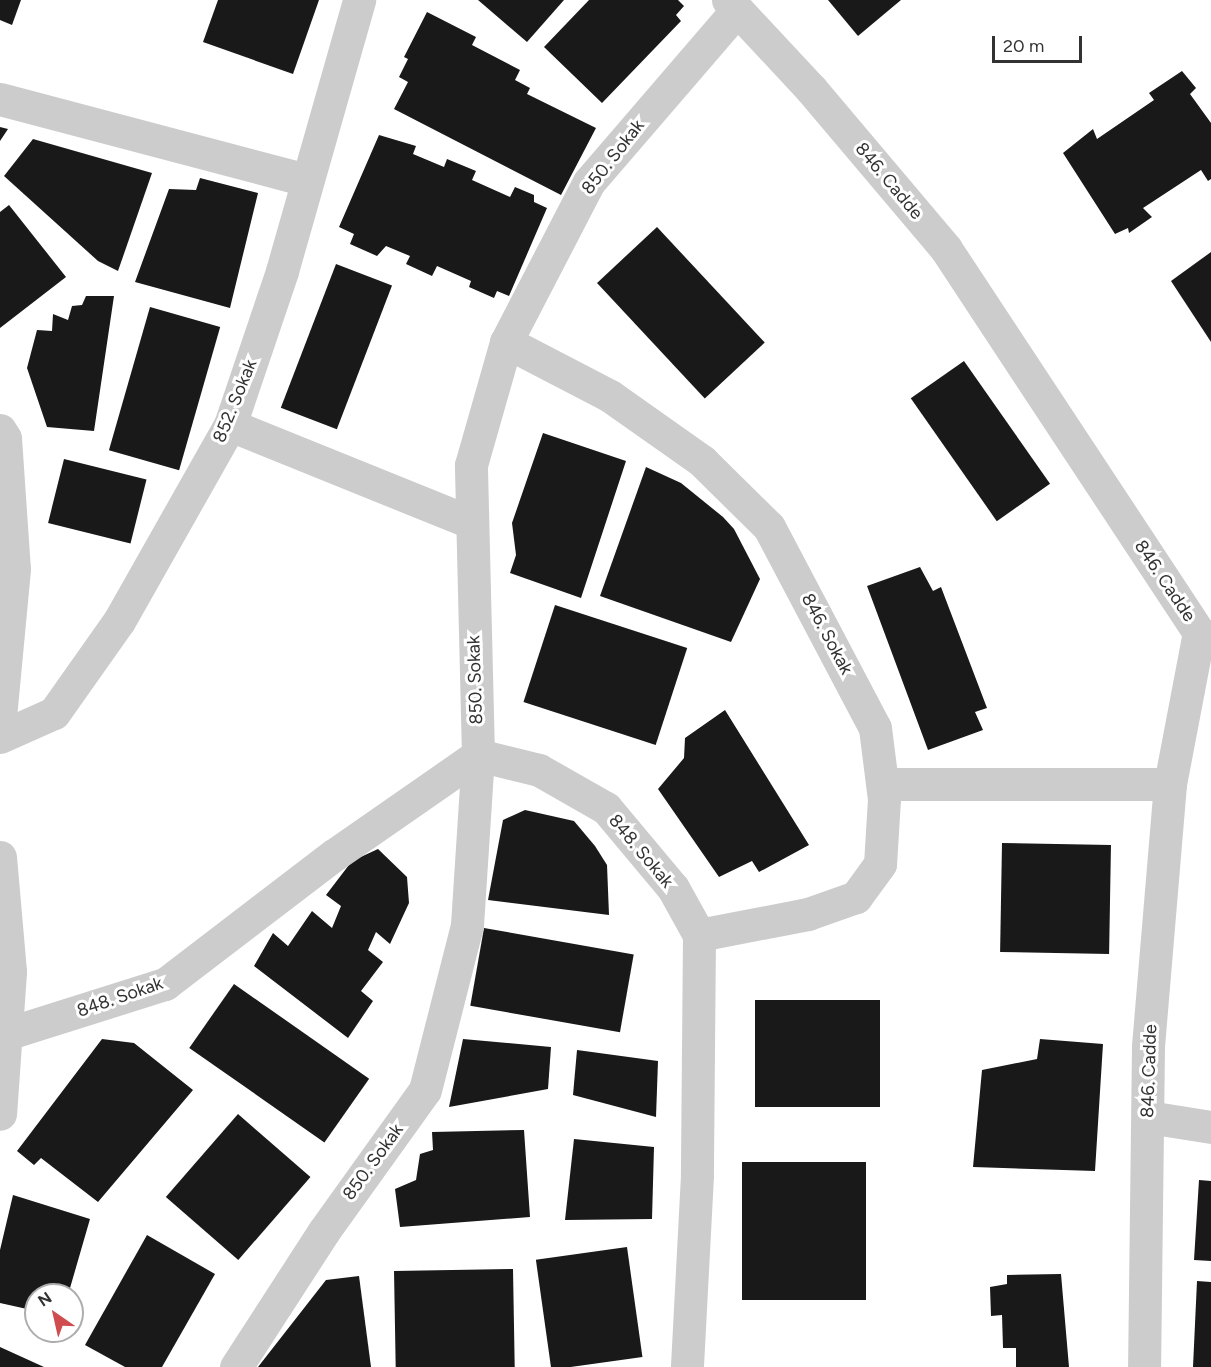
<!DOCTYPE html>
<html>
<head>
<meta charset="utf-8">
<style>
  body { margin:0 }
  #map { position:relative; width:1211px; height:1367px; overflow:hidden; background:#fff; font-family:Figtree,sans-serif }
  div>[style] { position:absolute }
  .building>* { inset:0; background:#191919; transform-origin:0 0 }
  .minor>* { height:33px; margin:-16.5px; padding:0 16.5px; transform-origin:16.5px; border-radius:16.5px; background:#ccc }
  .tertiary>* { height:33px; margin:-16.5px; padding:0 16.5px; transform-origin:16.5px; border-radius:16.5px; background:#ccc }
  span { translate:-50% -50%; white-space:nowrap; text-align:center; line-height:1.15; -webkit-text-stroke:6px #fff; paint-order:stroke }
  .street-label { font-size:18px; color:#323232 }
  .north { position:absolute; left:24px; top:1283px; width:60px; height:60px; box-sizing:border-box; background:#fff; border:2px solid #adadad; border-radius:50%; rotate:326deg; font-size:16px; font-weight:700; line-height:24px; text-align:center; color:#323232 }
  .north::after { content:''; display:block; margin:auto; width:21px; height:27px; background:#d04c4e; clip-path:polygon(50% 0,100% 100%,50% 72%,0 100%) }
  .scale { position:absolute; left:992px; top:36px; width:90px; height:27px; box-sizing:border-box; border:3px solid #323232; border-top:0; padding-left:8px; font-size:18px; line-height:21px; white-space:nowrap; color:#323232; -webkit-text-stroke:4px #fff; paint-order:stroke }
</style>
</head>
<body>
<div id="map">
  <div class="building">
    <div style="clip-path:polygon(0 0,21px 0,12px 25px,0 20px)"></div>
    <div style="clip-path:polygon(218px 0,319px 0,293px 74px,203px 42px)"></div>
    <div style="clip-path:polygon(478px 0,564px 0,527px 42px)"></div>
    <div style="clip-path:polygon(589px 0,678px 0,684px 6px,676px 15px,681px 21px,602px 103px,544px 47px)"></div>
    <div style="clip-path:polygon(828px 0,901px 0,858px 36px)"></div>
    <div style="clip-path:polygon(427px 12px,476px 37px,472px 45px,520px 70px,515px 80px,530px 88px,527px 94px,596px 128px,561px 195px,394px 109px,408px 82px,399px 77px,408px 59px,404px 57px)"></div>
    <div style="clip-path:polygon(1182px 71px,1196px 88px,1190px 94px,1211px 123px,1211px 179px,1208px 181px,1201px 170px,1143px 208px,1152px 217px,1129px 233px,1128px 228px,1115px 234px,1063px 153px,1093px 129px,1097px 139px,1154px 100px,1149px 93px)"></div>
    <div style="clip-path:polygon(0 127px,8px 129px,0 141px)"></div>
    <div style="clip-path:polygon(379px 135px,416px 146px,413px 154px,444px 167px,447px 159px,476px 171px,472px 180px,510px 197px,515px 187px,534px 195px,534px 202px,547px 208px,509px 296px,497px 291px,494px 298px,469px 287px,471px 281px,437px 266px,432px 276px,406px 264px,410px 256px,386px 246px,377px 256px,350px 244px,354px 234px,339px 227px)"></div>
    <div style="clip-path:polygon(33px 139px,152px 173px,118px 271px,98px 261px,4px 176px)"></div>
    <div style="clip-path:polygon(200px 178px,258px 193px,230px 308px,135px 282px,169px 189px,196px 190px)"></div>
    <div style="clip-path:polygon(9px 205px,66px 277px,0 328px,0 212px)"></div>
    <div style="left:657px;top:227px;width:158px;height:82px;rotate:47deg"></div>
    <div style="clip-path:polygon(1211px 252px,1211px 342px,1171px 281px)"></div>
    <div style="left:336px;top:264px;width:60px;height:154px;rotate:21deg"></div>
    <div style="clip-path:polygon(86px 296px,114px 296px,94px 431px,47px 427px,27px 368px,37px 330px,52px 331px,53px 314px,68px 320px,72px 306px,82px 305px)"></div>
    <div style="left:150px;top:307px;width:73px;height:149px;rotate:16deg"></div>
    <div style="left:964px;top:361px;width:150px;height:65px;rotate:55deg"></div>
    <div style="clip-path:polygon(543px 433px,626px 461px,581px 598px,510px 573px,516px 555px,512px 523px)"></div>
    <div style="left:64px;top:459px;width:85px;height:66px;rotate:14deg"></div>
    <div style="clip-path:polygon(646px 467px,681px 483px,723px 517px,734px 529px,760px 579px,731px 642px,600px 596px)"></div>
    <div style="clip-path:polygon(920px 567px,933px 591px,941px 587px,987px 708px,975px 712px,983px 730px,928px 750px,867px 586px)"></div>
    <div style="left:555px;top:605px;width:139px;height:102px;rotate:18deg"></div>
    <div style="clip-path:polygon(725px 710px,809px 845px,759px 872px,752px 861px,719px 877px,658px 789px,684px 758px,685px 738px)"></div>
    <div style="clip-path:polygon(525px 810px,574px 821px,595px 846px,607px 865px,609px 915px,488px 900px,503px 820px)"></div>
    <div style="left:1002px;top:843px;width:109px;height:109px;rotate:1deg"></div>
    <div style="clip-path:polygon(378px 849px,407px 877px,409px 903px,390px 944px,376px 932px,368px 950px,383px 962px,361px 991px,373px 1001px,348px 1038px,254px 966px,273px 933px,288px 946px,312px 911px,332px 928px,341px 906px,326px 895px,352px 861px)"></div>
    <div style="left:484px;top:928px;width:152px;height:79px;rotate:10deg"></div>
    <div style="left:234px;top:984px;width:165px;height:78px;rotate:35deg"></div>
    <div style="left:755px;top:1000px;width:125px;height:107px"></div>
    <div style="clip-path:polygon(102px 1039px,134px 1043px,193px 1090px,98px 1202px,41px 1158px,34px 1165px,17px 1151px)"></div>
    <div style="clip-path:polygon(463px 1039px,551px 1047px,548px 1089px,449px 1107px)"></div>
    <div style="clip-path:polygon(1040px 1039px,1103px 1044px,1095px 1171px,973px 1167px,982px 1070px,1037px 1059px)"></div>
    <div style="clip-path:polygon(577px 1050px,658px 1061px,656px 1117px,573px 1095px)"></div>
    <div style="left:238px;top:1114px;width:96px;height:110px;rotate:41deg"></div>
    <div style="clip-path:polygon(524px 1130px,530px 1217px,400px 1227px,395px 1189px,416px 1180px,420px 1154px,433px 1150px,432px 1132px)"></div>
    <div style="clip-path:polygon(574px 1139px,654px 1147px,652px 1219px,565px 1220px)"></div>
    <div style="left:866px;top:1162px;width:138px;height:124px;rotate:90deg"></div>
    <div style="clip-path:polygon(1199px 1180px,1211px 1181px,1211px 1261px,1194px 1260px)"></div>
    <div style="clip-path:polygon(13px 1195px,90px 1219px,68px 1295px,36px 1295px,36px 1311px,0 1303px,0 1250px)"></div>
    <div style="clip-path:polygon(147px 1235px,215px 1274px,162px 1367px,125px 1367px,85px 1345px)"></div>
    <div style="left:627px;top:1247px;width:111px;height:92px;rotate:82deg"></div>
    <div style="left:513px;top:1269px;width:98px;height:119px;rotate:89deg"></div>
    <div style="clip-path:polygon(1061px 1274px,1069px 1367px,1016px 1367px,1016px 1348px,1003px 1348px,1002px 1315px,991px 1316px,990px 1287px,1007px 1284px,1007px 1275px)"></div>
    <div style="clip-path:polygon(359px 1276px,371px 1367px,258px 1367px,326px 1280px)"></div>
    <div style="clip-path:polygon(1197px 1281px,1211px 1282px,1211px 1367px,1193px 1367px)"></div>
    <div style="clip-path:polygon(0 1347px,44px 1367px,0 1367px)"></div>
  </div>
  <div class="minor">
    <div style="left:0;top:99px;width:317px;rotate:14.8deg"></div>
    <div style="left:506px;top:342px;width:117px;rotate:27.4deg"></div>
    <div style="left:610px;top:396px;width:113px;rotate:35.2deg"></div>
    <div style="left:702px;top:461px;width:94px;rotate:44.6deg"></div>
    <div style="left:769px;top:527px;width:227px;rotate:62.2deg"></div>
    <div style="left:875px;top:728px;width:72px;rotate:82.8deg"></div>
    <div style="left:884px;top:799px;width:65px;rotate:93.5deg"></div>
    <div style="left:880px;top:864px;width:41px;rotate:126deg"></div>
    <div style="left:856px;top:897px;width:51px;rotate:160.5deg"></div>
    <div style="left:808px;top:914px;width:111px;rotate:169.1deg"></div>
    <div style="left:230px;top:425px;width:261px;rotate:22deg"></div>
    <div style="left:0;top:430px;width:9px;rotate:58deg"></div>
    <div style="left:5px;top:438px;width:131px;rotate:86.1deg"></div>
    <div style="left:14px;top:569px;width:148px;rotate:95.4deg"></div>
    <div style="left:0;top:737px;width:59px;rotate:-24deg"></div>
    <div style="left:54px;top:713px;width:113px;rotate:-54.8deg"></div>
    <div style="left:119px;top:621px;width:225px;rotate:-60.5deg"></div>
    <div style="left:230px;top:425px;width:163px;rotate:-71.3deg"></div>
    <div style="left:282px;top:271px;width:282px;rotate:-74.1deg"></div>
    <div style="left:883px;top:784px;width:287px"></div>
    <div style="left:0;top:857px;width:115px;rotate:85deg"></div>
    <div style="left:10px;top:972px;width:142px;rotate:94deg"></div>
    <div style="left:6px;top:1034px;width:167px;rotate:-17.5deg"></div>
    <div style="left:165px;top:984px;width:213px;rotate:-37.4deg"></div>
    <div style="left:334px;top:855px;width:175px;rotate:-34.8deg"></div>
    <div style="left:478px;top:755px;width:63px;rotate:13.8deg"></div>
    <div style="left:539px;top:770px;width:77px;rotate:29.6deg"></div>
    <div style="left:606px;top:808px;width:104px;rotate:50.1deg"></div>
    <div style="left:673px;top:888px;width:54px;rotate:61deg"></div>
    <div style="left:699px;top:935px;width:240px;rotate:90.5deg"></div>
    <div style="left:697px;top:1175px;width:192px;rotate:93deg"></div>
    <div style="left:1148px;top:1117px;width:64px;rotate:9deg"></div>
    <div style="left:236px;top:1367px;width:162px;rotate:-57.1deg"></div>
    <div style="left:324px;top:1231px;width:173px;rotate:-54.4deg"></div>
    <div style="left:425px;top:1090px;width:170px;rotate:-75.7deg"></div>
    <div style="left:467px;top:925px;width:170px;rotate:-86.3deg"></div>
    <div style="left:478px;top:755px;width:290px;rotate:-91.4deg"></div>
    <div style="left:471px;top:465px;width:128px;rotate:-74.1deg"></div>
    <div style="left:506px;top:342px;width:180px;rotate:-62.6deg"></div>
    <div style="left:589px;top:182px;width:227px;rotate:-49.3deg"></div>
  </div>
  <div class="tertiary">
    <div style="left:728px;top:0;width:122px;rotate:47deg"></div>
    <div style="left:811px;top:89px;width:209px;rotate:49.8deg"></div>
    <div style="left:946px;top:249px;width:459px;rotate:56.6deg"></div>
    <div style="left:1199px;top:632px;width:155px;rotate:100.8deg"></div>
    <div style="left:1170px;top:784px;width:263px;rotate:94.8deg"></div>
    <div style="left:1148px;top:1046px;width:321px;rotate:90.7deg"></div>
  </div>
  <div class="street-label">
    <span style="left:613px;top:157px;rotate:-52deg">850. Sokak</span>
    <span style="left:889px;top:181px;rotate:50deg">846. Cadde</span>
    <span style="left:235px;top:401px;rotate:-68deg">852. Sokak</span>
    <span style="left:1165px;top:581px;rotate:56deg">846. Cadde</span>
    <span style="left:827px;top:634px;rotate:62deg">846. Sokak</span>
    <span style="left:475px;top:680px;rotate:-92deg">850. Sokak</span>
    <span style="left:641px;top:851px;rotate:50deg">848. Sokak</span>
    <span style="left:120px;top:997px;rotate:-19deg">848. Sokak</span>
    <span style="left:1149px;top:1071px;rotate:-88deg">846. Cadde</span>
    <span style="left:373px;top:1162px;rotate:-54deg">850. Sokak</span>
  </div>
  <div class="north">N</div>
  <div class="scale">20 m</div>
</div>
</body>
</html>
